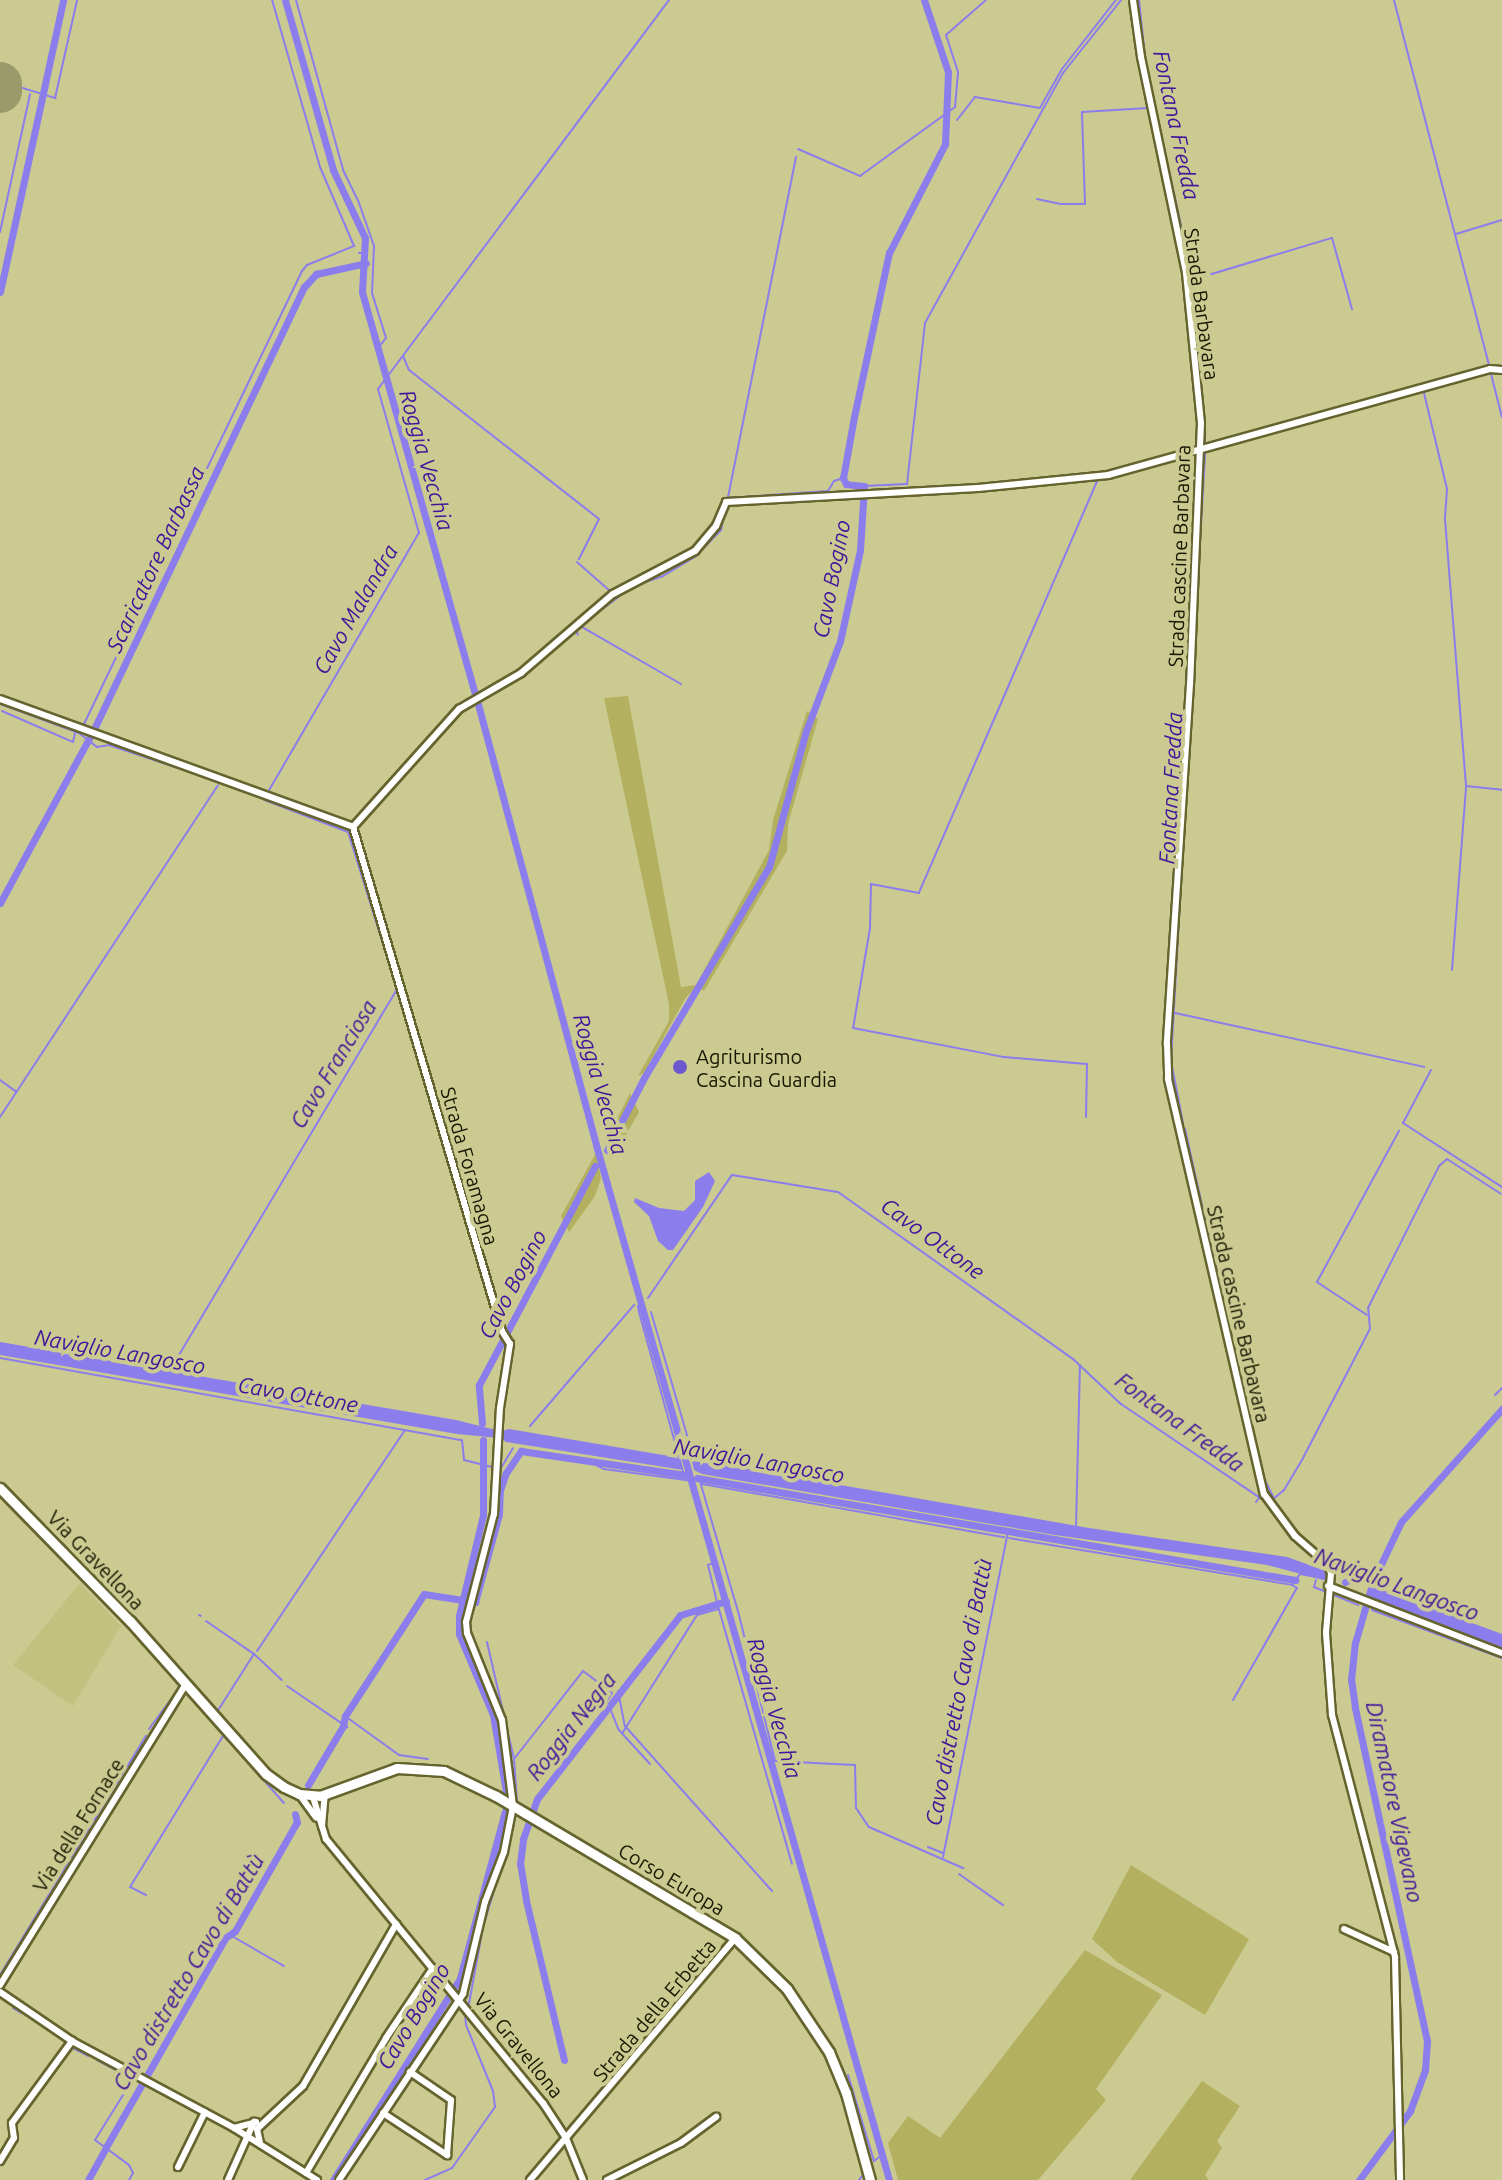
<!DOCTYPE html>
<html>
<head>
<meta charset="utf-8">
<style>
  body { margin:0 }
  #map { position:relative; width:1502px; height:2180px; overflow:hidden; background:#cbca91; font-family:Ubuntu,sans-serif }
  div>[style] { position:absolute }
  .built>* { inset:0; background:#c3c180 }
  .green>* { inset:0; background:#b3b15f }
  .water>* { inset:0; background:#8b7dec }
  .stream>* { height:2px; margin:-1px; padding:0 1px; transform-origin:1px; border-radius:1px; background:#8b7dec }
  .canal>* { height:7px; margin:-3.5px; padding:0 3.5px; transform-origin:3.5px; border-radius:3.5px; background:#8b7dec }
  .runway>* { height:44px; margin:-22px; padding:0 22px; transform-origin:22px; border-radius:22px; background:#9a9a6a }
  .roads { filter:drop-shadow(2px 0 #66642e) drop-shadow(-2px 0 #66642e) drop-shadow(0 2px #66642e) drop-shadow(0 -2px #66642e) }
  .minor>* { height:6px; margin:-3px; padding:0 3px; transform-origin:3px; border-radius:3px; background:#fff }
  .secondary>* { height:9px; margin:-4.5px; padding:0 4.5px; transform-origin:4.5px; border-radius:4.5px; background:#fff }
  .dots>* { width:22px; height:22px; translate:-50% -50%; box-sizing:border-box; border:4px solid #cbca91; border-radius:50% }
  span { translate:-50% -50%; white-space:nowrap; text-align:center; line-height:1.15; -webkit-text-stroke:8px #cbca91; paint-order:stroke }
  .street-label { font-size:20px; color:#191803 }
  .poi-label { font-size:20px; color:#191803 }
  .left { translate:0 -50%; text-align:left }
  .water-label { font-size:22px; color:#41159b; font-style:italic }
</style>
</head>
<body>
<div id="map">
  <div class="built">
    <div style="clip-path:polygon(80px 1583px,121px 1626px,73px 1706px,13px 1665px)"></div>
  </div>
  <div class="green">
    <div style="clip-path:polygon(628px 696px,681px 987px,696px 985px,769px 850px,773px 820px,807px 711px,818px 719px,788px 824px,787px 851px,704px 991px,696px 986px,685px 999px,644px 1073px,638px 1076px,669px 1021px,669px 1004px,604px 698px)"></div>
    <div style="clip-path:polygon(630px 1093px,639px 1112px,611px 1161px,605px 1143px)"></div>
    <div style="clip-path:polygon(596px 1153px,601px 1178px,595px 1196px,569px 1232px,561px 1216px)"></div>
    <div style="clip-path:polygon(1131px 1865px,1249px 1939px,1205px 2015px,1117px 1962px,1092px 1939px)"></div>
    <div style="clip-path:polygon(1085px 1950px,1162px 1995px,1096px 2089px,1106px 2100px,1038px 2180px,898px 2180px,888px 2143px,908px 2116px,940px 2138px)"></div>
    <div style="clip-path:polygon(1202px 2081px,1240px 2106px,1217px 2141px,1222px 2148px,1205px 2175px,1209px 2180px,1130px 2180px)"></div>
  </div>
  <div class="water">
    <div style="clip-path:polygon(709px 1172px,715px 1181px,703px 1207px,673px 1250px,668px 1250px,658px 1241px,649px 1216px,634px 1202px,635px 1198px,659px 1208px,684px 1211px,695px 1200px,695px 1181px)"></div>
    <div style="clip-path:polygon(0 1342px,456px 1420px,500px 1431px,499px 1438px,457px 1434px,0 1355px)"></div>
    <div style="clip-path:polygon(509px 1429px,675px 1457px,681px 1461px,683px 1470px,506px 1442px,501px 1438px,502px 1431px)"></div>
    <div style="clip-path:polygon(702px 1461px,1089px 1528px,1287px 1557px,1329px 1572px,1327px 1581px,1267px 1565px,1055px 1535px,702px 1474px,694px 1470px,692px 1462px)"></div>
    <div style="clip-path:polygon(1374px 1587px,1502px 1634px,1502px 1648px,1371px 1598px)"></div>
  </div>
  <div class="stream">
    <div style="left:296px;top:0;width:176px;rotate:74.5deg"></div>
    <div style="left:343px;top:170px;width:37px;rotate:64deg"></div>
    <div style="left:359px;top:203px;width:46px;rotate:70.8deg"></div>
    <div style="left:374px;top:246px;width:47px;rotate:92.4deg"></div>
    <div style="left:372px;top:293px;width:47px;rotate:72.7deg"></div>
    <div style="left:386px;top:338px;width:11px;rotate:128deg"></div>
    <div style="left:1139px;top:0;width:65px;rotate:83.9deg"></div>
    <div style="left:1146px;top:65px;width:220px;rotate:77.7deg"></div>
    <div style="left:1193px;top:280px;width:133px;rotate:85.7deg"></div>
    <div style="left:0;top:81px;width:58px;rotate:17.2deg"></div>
    <div style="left:55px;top:98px;width:100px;rotate:-77.3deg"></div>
    <div style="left:957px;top:120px;width:29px;rotate:-52deg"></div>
    <div style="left:975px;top:97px;width:66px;rotate:9.6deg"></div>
    <div style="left:1040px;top:108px;width:45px;rotate:-60.6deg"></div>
    <div style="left:1062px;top:69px;width:88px;rotate:-52deg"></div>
    <div style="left:798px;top:149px;width:68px;rotate:23.5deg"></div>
    <div style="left:860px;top:176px;width:117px;rotate:-36deg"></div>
    <div style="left:955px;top:107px;width:35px;rotate:-85deg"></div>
    <div style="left:958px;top:72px;width:39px;rotate:-108deg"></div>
    <div style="left:946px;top:35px;width:53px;rotate:-41.2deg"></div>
    <div style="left:796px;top:157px;width:348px;rotate:101.3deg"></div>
    <div style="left:728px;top:498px;width:100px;rotate:-4deg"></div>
    <div style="left:828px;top:491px;width:12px;rotate:-59deg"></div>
    <div style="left:834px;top:481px;width:9px;rotate:-18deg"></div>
    <div style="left:1037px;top:199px;width:24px;rotate:12deg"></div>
    <div style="left:1060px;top:204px;width:25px"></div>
    <div style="left:1085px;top:204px;width:92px;rotate:-91.9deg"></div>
    <div style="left:1082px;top:112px;width:66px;rotate:-3.5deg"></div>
    <div style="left:0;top:232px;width:141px;rotate:-77.7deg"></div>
    <div style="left:1456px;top:234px;width:48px;rotate:-16.9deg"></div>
    <div style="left:359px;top:253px;width:8px"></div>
    <div style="left:1195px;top:279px;width:143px;rotate:-16.7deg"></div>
    <div style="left:1332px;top:238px;width:74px;rotate:74.3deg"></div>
    <div style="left:403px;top:356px;width:15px;rotate:67deg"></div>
    <div style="left:409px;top:370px;width:241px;rotate:38.1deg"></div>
    <div style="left:599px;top:519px;width:45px;rotate:116.6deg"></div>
    <div style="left:1491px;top:374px;width:44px;rotate:75.7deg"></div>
    <div style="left:1424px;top:393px;width:99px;rotate:76.5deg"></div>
    <div style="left:1447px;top:489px;width:30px;rotate:94deg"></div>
    <div style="left:1445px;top:519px;width:268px;rotate:85.5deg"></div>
    <div style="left:1466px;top:786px;width:36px;rotate:6deg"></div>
    <div style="left:1204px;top:423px;width:22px;rotate:87deg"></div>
    <div style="left:1207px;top:444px;width:293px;rotate:-15.6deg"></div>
    <div style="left:1489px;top:365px;width:377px;rotate:-104.6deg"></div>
    <div style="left:1051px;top:484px;width:47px;rotate:-6.1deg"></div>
    <div style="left:1098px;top:479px;width:451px;rotate:113.4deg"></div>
    <div style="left:919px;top:893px;width:49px;rotate:-169.4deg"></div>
    <div style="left:871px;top:884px;width:44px;rotate:91.3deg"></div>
    <div style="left:870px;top:928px;width:101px;rotate:99.6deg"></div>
    <div style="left:853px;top:1028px;width:154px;rotate:10.9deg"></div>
    <div style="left:1004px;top:1057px;width:83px;rotate:4.8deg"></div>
    <div style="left:1087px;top:1064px;width:53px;rotate:91.1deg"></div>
    <div style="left:864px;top:486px;width:43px;rotate:-2.7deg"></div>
    <div style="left:907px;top:484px;width:162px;rotate:-83.6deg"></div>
    <div style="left:925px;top:323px;width:286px;rotate:-61.1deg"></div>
    <div style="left:1063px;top:73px;width:93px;rotate:-51.5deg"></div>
    <div style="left:575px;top:623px;width:47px;rotate:-42.4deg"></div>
    <div style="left:610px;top:591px;width:44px;rotate:-138.7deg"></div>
    <div style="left:576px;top:631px;width:4px;rotate:63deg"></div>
    <div style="left:681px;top:684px;width:116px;rotate:-150.1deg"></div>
    <div style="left:580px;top:626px;width:66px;rotate:-37deg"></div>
    <div style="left:633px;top:586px;width:32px;rotate:-18deg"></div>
    <div style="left:663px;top:576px;width:39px;rotate:-31deg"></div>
    <div style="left:696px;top:556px;width:36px;rotate:-46deg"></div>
    <div style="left:721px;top:530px;width:20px;rotate:-79deg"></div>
    <div style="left:0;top:704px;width:84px;rotate:20.2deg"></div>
    <div style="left:79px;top:733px;width:23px;rotate:38deg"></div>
    <div style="left:97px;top:747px;width:12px;rotate:-9deg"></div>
    <div style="left:109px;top:745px;width:163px;rotate:18.5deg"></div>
    <div style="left:2px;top:711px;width:77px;rotate:23.6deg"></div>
    <div style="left:73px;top:742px;width:9px;rotate:-77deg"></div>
    <div style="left:84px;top:724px;width:503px;rotate:-64.3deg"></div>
    <div style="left:302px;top:271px;width:8px;rotate:-50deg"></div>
    <div style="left:307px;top:265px;width:51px;rotate:-22deg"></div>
    <div style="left:354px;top:246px;width:86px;rotate:-113.3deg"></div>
    <div style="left:320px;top:167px;width:174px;rotate:-106deg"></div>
    <div style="left:1183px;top:755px;width:84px;rotate:-86.6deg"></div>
    <div style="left:268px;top:792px;width:300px;rotate:-59.8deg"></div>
    <div style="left:419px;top:533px;width:150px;rotate:-105.9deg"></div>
    <div style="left:378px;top:389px;width:486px;rotate:-53.2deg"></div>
    <div style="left:1452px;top:970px;width:184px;rotate:-85.6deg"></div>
    <div style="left:397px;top:990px;width:67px;rotate:72.6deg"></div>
    <div style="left:1175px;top:1013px;width:255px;rotate:12.2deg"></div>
    <div style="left:1431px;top:1070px;width:60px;rotate:117.8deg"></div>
    <div style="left:1403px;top:1123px;width:118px;rotate:32.9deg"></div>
    <div style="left:0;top:1080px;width:19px;rotate:36deg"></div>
    <div style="left:1166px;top:1081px;width:14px;rotate:78deg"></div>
    <div style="left:0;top:1117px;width:397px;rotate:-56.7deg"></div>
    <div style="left:1183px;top:1123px;width:63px;rotate:-101deg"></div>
    <div style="left:1171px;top:1061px;width:608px;rotate:-86.79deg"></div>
    <div style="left:1185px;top:1129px;width:331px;rotate:77.4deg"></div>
    <div style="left:648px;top:1298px;width:149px;rotate:-55.7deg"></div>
    <div style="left:732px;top:1175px;width:107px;rotate:9.1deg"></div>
    <div style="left:838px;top:1192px;width:288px;rotate:35.4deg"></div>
    <div style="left:1073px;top:1359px;width:66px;rotate:43.2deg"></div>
    <div style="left:1121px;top:1404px;width:174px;rotate:34deg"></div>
    <div style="left:643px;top:1304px;width:5px;rotate:158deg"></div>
    <div style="left:638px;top:1306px;width:6px;rotate:81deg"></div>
    <div style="left:639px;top:1312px;width:169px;rotate:74.6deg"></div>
    <div style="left:651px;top:1312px;width:156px;rotate:73.7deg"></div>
    <div style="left:1367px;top:1315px;width:60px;rotate:-146.6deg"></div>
    <div style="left:1317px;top:1282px;width:172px;rotate:-61.5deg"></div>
    <div style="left:0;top:1358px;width:469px;rotate:10.1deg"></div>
    <div style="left:462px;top:1440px;width:20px;rotate:84deg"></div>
    <div style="left:464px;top:1460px;width:32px;rotate:14deg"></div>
    <div style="left:495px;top:1468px;width:6px"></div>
    <div style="left:501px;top:1468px;width:23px;rotate:-59deg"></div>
    <div style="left:170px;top:1370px;width:443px;rotate:-59.2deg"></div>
    <div style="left:397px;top:989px;width:164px;rotate:-107.3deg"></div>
    <div style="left:348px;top:832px;width:90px;rotate:-159.1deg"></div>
    <div style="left:1238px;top:1393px;width:89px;rotate:77.1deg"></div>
    <div style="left:1495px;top:1395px;width:10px;rotate:-45deg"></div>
    <div style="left:530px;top:1426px;width:160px;rotate:-49.3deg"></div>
    <div style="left:676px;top:1457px;width:10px;rotate:-6deg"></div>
    <div style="left:588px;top:1461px;width:18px;rotate:27deg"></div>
    <div style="left:604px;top:1469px;width:90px;rotate:7.7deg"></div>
    <div style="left:1262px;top:1474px;width:25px;rotate:64deg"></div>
    <div style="left:699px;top:1478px;width:139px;rotate:73.7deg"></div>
    <div style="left:738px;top:1611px;width:154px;rotate:76.1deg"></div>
    <div style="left:775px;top:1761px;width:80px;rotate:2.9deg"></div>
    <div style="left:855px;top:1765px;width:43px;rotate:88.7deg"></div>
    <div style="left:856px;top:1808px;width:23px;rotate:56deg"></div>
    <div style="left:869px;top:1827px;width:103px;rotate:23.6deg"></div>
    <div style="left:702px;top:1484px;width:307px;rotate:10deg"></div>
    <div style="left:1272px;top:1500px;width:16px;rotate:-40deg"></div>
    <div style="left:1284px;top:1490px;width:37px;rotate:-59deg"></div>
    <div style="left:1303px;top:1458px;width:145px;rotate:-62.6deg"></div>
    <div style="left:1370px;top:1329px;width:21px;rotate:-95deg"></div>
    <div style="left:1368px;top:1308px;width:159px;rotate:-63.4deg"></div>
    <div style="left:1439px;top:1166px;width:11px;rotate:-41deg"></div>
    <div style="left:1447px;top:1159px;width:64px;rotate:32.9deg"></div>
    <div style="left:1256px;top:1502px;width:9px;rotate:-54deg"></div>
    <div style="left:1076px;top:1527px;width:162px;rotate:-88.6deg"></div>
    <div style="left:1009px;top:1538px;width:287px;rotate:9.4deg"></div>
    <div style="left:714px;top:1563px;width:6px;rotate:162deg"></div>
    <div style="left:708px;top:1565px;width:42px;rotate:76.3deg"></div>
    <div style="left:718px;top:1606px;width:268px;rotate:74deg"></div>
    <div style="left:1316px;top:1580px;width:7px;rotate:106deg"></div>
    <div style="left:1314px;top:1587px;width:48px;rotate:22.2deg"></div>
    <div style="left:1372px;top:1610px;width:139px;rotate:20.3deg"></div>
    <div style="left:199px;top:1615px;width:2px;rotate:27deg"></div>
    <div style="left:206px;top:1621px;width:58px;rotate:34.5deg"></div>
    <div style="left:254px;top:1654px;width:38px;rotate:43deg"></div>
    <div style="left:487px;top:1642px;width:120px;rotate:77deg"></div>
    <div style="left:514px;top:1759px;width:43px;rotate:86deg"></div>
    <div style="left:257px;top:1651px;width:266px;rotate:-56.2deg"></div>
    <div style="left:287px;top:1686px;width:73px;rotate:34.3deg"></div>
    <div style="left:618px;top:1691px;width:36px;rotate:79deg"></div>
    <div style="left:625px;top:1726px;width:221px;rotate:48.3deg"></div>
    <div style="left:186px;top:1692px;width:148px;rotate:48.6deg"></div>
    <div style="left:1233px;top:1700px;width:129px;rotate:-60.3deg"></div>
    <div style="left:1297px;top:1588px;width:6px;rotate:-149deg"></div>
    <div style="left:1292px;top:1585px;width:14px;rotate:-54deg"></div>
    <div style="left:1300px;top:1574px;width:17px;rotate:10deg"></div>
    <div style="left:217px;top:1712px;width:69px;rotate:-57.5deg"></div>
    <div style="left:345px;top:1716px;width:67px;rotate:35.8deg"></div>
    <div style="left:399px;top:1755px;width:29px;rotate:8deg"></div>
    <div style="left:149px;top:1729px;width:52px;rotate:-53.6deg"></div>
    <div style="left:623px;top:1732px;width:138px;rotate:-57.7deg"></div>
    <div style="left:697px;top:1615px;width:22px;rotate:-16deg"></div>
    <div style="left:514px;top:1759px;width:112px;rotate:-51.9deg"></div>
    <div style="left:583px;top:1671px;width:36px;rotate:37deg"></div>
    <div style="left:612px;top:1693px;width:9px;rotate:122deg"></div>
    <div style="left:607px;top:1701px;width:31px;rotate:68deg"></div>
    <div style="left:619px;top:1730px;width:46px;rotate:47.6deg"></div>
    <div style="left:928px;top:1847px;width:16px;rotate:22deg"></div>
    <div style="left:72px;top:1857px;width:142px;rotate:-58.6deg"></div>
    <div style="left:943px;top:1857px;width:330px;rotate:-78.7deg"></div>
    <div style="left:959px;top:1874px;width:54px;rotate:35.2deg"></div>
    <div style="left:146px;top:1895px;width:18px;rotate:-153deg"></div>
    <div style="left:130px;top:1887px;width:180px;rotate:-58.4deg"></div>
    <div style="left:230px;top:1935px;width:62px;rotate:29.9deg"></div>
    <div style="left:0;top:1975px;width:132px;rotate:-58.6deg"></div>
    <div style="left:13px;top:2008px;width:9px;rotate:32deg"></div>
    <div style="left:468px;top:2009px;width:83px;rotate:-79.6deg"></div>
    <div style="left:483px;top:1927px;width:108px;rotate:-73.2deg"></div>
    <div style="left:73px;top:2048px;width:17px;rotate:28deg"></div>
    <div style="left:97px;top:2060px;width:24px;rotate:28deg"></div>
    <div style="left:848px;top:2075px;width:90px;rotate:73.2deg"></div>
    <div style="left:874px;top:2161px;width:10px;rotate:-37deg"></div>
    <div style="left:123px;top:2095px;width:53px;rotate:121.9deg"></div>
    <div style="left:95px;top:2140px;width:42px;rotate:36.3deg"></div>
    <div style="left:129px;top:2165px;width:9px;rotate:63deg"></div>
    <div style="left:133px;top:2173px;width:8px;rotate:120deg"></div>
    <div style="left:425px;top:2180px;width:30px;rotate:-24deg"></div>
    <div style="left:452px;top:2168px;width:75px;rotate:-54.8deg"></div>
    <div style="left:495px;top:2107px;width:16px;rotate:-97deg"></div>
    <div style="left:493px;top:2091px;width:71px;rotate:-112.2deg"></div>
    <div style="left:466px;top:2025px;width:11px;rotate:-95deg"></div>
    <div style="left:859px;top:2180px;width:5px;rotate:-53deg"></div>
  </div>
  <div class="canal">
    <div style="left:285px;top:0;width:177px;rotate:74.2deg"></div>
    <div style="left:333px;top:170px;width:75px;rotate:64.8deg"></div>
    <div style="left:365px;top:238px;width:54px;rotate:93.2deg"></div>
    <div style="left:362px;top:292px;width:417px;rotate:74.3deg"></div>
    <div style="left:475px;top:693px;width:468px;rotate:75deg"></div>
    <div style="left:596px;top:1145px;width:1076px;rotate:74.19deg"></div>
    <div style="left:0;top:292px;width:299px;rotate:-77.8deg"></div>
    <div style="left:0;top:903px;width:198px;rotate:-61.6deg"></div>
    <div style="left:94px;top:729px;width:489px;rotate:-64.6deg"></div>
    <div style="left:304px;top:287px;width:18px;rotate:-47deg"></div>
    <div style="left:316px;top:274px;width:51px;rotate:-12.4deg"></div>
    <div style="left:607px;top:1150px;width:81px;rotate:-62.8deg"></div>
    <div style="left:644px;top:1078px;width:245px;rotate:-59.4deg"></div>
    <div style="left:769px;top:867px;width:141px;rotate:-74.8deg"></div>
    <div style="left:806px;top:731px;width:96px;rotate:-69.3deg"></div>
    <div style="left:840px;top:641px;width:93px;rotate:-77.6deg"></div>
    <div style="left:860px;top:550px;width:64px;rotate:-86.4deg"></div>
    <div style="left:864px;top:486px;width:18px;rotate:-174deg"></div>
    <div style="left:846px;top:484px;width:7px;rotate:-117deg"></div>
    <div style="left:843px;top:478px;width:62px;rotate:-79.8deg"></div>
    <div style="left:854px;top:417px;width:168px;rotate:-78deg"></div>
    <div style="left:889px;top:253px;width:123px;rotate:-62.8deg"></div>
    <div style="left:945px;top:144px;width:72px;rotate:-87.6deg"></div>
    <div style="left:948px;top:72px;width:76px;rotate:-108.4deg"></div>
    <div style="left:482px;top:1423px;width:38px;rotate:-95deg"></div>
    <div style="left:479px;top:1385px;width:248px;rotate:-62.1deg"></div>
    <div style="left:483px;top:1440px;width:75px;rotate:90deg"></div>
    <div style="left:483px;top:1515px;width:104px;rotate:103.4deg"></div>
    <div style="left:459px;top:1616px;width:18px;rotate:90deg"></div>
    <div style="left:459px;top:1634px;width:88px;rotate:67.2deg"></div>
    <div style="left:493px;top:1715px;width:78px;rotate:80.4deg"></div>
    <div style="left:697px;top:1478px;width:607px;rotate:9.68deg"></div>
    <div style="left:1345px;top:1582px;width:16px;rotate:-27deg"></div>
    <div style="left:1359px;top:1575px;width:15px;rotate:23deg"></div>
    <div style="left:308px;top:1785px;width:69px;rotate:-59.3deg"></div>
    <div style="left:343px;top:1726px;width:10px;rotate:-79deg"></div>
    <div style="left:345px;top:1716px;width:145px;rotate:-57.1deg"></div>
    <div style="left:424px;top:1594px;width:52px;rotate:8.9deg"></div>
    <div style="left:475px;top:1602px;width:91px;rotate:-74.7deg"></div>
    <div style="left:499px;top:1514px;width:24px;rotate:-88deg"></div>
    <div style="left:500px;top:1490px;width:18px;rotate:-71deg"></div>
    <div style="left:506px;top:1473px;width:27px;rotate:-56deg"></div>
    <div style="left:521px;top:1451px;width:166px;rotate:8.3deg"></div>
    <div style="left:564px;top:2060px;width:164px;rotate:-103.4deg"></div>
    <div style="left:526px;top:1900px;width:36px;rotate:-99deg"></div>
    <div style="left:520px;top:1864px;width:25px;rotate:-83deg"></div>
    <div style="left:523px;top:1839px;width:42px;rotate:-70.7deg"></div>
    <div style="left:537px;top:1799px;width:233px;rotate:-52.1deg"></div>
    <div style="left:680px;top:1615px;width:48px;rotate:-16.9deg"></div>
    <div style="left:106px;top:2147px;width:241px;rotate:-60.3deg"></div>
    <div style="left:225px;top:1938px;width:12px;rotate:-35deg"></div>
    <div style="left:235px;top:1931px;width:125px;rotate:-60.4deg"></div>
    <div style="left:297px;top:1822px;width:8px;rotate:-104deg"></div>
    <div style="left:88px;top:2180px;width:35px;rotate:-61deg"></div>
    <div style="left:333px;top:2180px;width:239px;rotate:-57.8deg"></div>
    <div style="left:460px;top:1978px;width:173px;rotate:-74.9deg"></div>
    <div style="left:1359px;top:2180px;width:86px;rotate:-53.5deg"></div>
    <div style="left:1410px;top:2111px;width:44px;rotate:-69.9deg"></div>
    <div style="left:1425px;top:2070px;width:29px;rotate:-86deg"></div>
    <div style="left:1427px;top:2041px;width:342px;rotate:-102.2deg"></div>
    <div style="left:1355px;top:1707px;width:27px;rotate:-98deg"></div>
    <div style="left:1351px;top:1680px;width:37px;rotate:-84deg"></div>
    <div style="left:1355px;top:1643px;width:65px;rotate:-73.8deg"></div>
    <div style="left:1373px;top:1581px;width:65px;rotate:-64.6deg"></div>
    <div style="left:1401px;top:1522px;width:152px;rotate:-48.2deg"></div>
  </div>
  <div class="runway">
    <div style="left:0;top:84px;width:7px;rotate:90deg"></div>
  </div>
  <div class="roads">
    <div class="minor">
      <div style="left:1133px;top:0;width:58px;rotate:82deg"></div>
      <div style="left:1141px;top:57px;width:221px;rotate:78.2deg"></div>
      <div style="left:1186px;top:273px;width:151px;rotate:84.3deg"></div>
      <div style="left:1201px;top:423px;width:261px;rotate:92.4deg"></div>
      <div style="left:1190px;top:684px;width:361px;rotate:93.7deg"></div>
      <div style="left:1167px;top:1044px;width:35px;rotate:88deg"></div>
      <div style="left:1168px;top:1079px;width:426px;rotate:77deg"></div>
      <div style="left:1264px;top:1494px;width:52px;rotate:53.6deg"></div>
      <div style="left:1295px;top:1536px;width:43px;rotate:41.2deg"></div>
      <div style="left:1327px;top:1564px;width:10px;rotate:66deg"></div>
      <div style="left:1331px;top:1573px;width:60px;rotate:94.8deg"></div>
      <div style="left:1326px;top:1633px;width:82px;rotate:85.8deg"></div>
      <div style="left:1332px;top:1715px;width:250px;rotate:75.4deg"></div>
      <div style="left:1395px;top:1957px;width:223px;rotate:88.7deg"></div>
      <div style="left:0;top:699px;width:375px;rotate:19.9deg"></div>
      <div style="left:353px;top:827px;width:159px;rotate:-48.1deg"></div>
      <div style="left:459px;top:709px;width:72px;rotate:-30.1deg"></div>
      <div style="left:521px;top:673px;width:121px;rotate:-40.7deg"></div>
      <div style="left:613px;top:594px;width:93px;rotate:-27.7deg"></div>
      <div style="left:695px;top:551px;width:33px;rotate:-50deg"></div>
      <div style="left:716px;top:526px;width:26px;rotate:-67deg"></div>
      <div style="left:726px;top:502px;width:252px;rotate:-3.2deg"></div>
      <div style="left:978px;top:488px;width:131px;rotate:-5.7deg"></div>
      <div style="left:1108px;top:475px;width:396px;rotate:-15.5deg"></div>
      <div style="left:1490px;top:369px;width:12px;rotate:5deg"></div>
      <div style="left:1328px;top:1586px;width:186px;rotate:21.1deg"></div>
      <div style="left:299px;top:1794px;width:29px;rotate:54deg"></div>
      <div style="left:313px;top:1797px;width:44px;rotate:72.8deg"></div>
      <div style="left:326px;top:1839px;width:342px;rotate:50.6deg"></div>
      <div style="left:543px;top:2103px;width:42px;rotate:56.7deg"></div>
      <div style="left:566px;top:2138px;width:45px;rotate:68deg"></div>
      <div style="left:322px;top:1826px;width:32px;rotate:-85deg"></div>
      <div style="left:1344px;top:1929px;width:55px;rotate:24.7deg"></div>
      <div style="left:0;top:1985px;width:354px;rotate:-58.3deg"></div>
      <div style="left:0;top:1992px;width:87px;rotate:34.2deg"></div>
      <div style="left:72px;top:2041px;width:184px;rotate:28.2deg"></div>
      <div style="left:234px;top:2128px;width:98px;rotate:32.1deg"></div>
      <div style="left:383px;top:2113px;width:77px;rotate:33.3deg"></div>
      <div style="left:447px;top:2155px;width:55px;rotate:-85.8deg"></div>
      <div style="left:451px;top:2100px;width:50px;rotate:-145.7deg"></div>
      <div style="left:234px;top:2128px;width:23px;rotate:-15deg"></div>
      <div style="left:260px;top:2143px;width:14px;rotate:-102deg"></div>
      <div style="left:257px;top:2129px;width:63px;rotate:-43.1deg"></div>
      <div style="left:303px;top:2086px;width:187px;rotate:-60.1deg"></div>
      <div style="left:0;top:2161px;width:27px;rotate:-59deg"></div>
      <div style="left:14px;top:2138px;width:15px;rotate:-98deg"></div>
      <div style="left:12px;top:2123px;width:102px;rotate:-53.8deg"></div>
      <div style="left:178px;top:2167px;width:61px;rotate:-63.9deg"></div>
      <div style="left:306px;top:2173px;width:157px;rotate:-59.3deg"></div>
      <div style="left:386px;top:2038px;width:84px;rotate:-56.1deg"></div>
      <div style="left:228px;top:2180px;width:64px;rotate:-65.9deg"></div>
      <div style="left:339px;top:2180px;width:224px;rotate:-56.3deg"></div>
      <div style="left:463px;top:1994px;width:95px;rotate:-76.6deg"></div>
      <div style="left:485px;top:1902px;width:53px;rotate:-69.2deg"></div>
      <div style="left:504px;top:1852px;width:47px;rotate:-78.9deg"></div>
      <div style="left:513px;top:1806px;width:87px;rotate:-97.3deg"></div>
      <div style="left:502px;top:1720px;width:94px;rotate:-111.9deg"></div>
      <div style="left:467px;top:1633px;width:11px;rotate:-95deg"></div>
      <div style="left:466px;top:1622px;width:112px;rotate:-75.5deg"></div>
      <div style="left:494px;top:1514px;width:106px;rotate:-86.8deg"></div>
      <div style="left:500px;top:1408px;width:65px;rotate:-81.1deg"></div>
      <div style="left:510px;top:1344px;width:15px;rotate:-122deg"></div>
      <div style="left:502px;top:1331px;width:526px;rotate:-106.47deg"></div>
      <div style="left:530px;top:2180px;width:317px;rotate:-49.7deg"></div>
      <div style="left:607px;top:2180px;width:83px;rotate:-26.6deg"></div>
      <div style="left:681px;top:2143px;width:44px;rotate:-36.6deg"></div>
    </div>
    <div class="secondary">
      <div style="left:0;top:1488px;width:186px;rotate:45.7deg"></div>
      <div style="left:130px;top:1621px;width:205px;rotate:48.4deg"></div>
      <div style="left:266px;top:1774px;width:22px;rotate:36deg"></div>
      <div style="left:284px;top:1787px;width:17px;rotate:25deg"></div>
      <div style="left:299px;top:1794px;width:21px;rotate:5deg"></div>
      <div style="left:320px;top:1796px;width:82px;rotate:-20deg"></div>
      <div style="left:397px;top:1768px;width:47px;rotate:3.7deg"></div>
      <div style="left:444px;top:1771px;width:58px;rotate:25.7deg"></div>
      <div style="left:496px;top:1796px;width:278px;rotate:30.7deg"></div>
      <div style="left:735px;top:1938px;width:73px;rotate:44.4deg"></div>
      <div style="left:787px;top:1989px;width:76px;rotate:56.3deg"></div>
      <div style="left:829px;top:2052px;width:44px;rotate:67.5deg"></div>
      <div style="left:846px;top:2093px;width:90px;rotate:74.6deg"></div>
    </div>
  </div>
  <div class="dots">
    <div style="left:680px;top:1067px;background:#6d57d1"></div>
  </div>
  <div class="street-label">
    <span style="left:1202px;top:304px;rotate:82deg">Strada Barbavara</span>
    <span style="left:1179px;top:556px;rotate:-88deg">Strada cascine Barbavara</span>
    <span style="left:470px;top:1166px;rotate:74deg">Strada Foramagna</span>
    <span style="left:1239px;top:1314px;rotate:77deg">Strada cascine Barbavara</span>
    <span style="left:96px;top:1560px;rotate:46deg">Via Gravellona</span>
    <span style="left:78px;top:1825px;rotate:-58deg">Via della Fornace</span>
    <span style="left:672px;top:1879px;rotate:31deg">Corso Europa</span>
    <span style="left:654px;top:2010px;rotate:-50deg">Strada della Erbetta</span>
    <span style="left:519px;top:2045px;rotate:51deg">Via Gravellona</span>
  </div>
  <div class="poi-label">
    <span class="left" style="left:696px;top:1068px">Agriturismo<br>Cascina Guardia</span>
  </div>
  <div class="water-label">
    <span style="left:1177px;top:125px;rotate:78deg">Fontana Fredda</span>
    <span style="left:427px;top:460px;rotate:74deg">Roggia Vecchia</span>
    <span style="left:155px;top:559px;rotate:-65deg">Scaricatore Barbassa</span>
    <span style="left:831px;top:579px;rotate:-79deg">Cavo Bogino</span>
    <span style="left:355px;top:609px;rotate:-60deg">Cavo Malandra</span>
    <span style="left:1170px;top:788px;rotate:-87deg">Fontana Fredda</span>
    <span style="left:333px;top:1064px;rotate:-59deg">Cavo Franciosa</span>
    <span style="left:601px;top:1084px;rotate:74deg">Roggia Vecchia</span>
    <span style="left:933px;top:1238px;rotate:36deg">Cavo Ottone</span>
    <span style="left:512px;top:1284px;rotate:-62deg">Cavo Bogino</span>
    <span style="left:120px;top:1351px;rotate:10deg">Naviglio Langosco</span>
    <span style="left:298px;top:1394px;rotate:10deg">Cavo Ottone</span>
    <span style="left:1180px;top:1422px;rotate:36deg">Fontana Fredda</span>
    <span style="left:759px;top:1460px;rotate:10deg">Naviglio Langosco</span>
    <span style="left:1397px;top:1584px;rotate:20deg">Naviglio Langosco</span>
    <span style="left:958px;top:1692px;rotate:-79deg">Cavo distretto Cavo di Battù</span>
    <span style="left:775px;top:1708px;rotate:74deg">Roggia Vecchia</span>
    <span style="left:571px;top:1726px;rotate:-52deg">Roggia Negra</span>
    <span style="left:1395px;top:1802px;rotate:78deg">Diramatore Vigevano</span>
    <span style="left:188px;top:1972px;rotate:-59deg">Cavo distretto Cavo di Battù</span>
    <span style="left:413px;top:2016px;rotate:-59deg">Cavo Bogino</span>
  </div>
</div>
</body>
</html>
